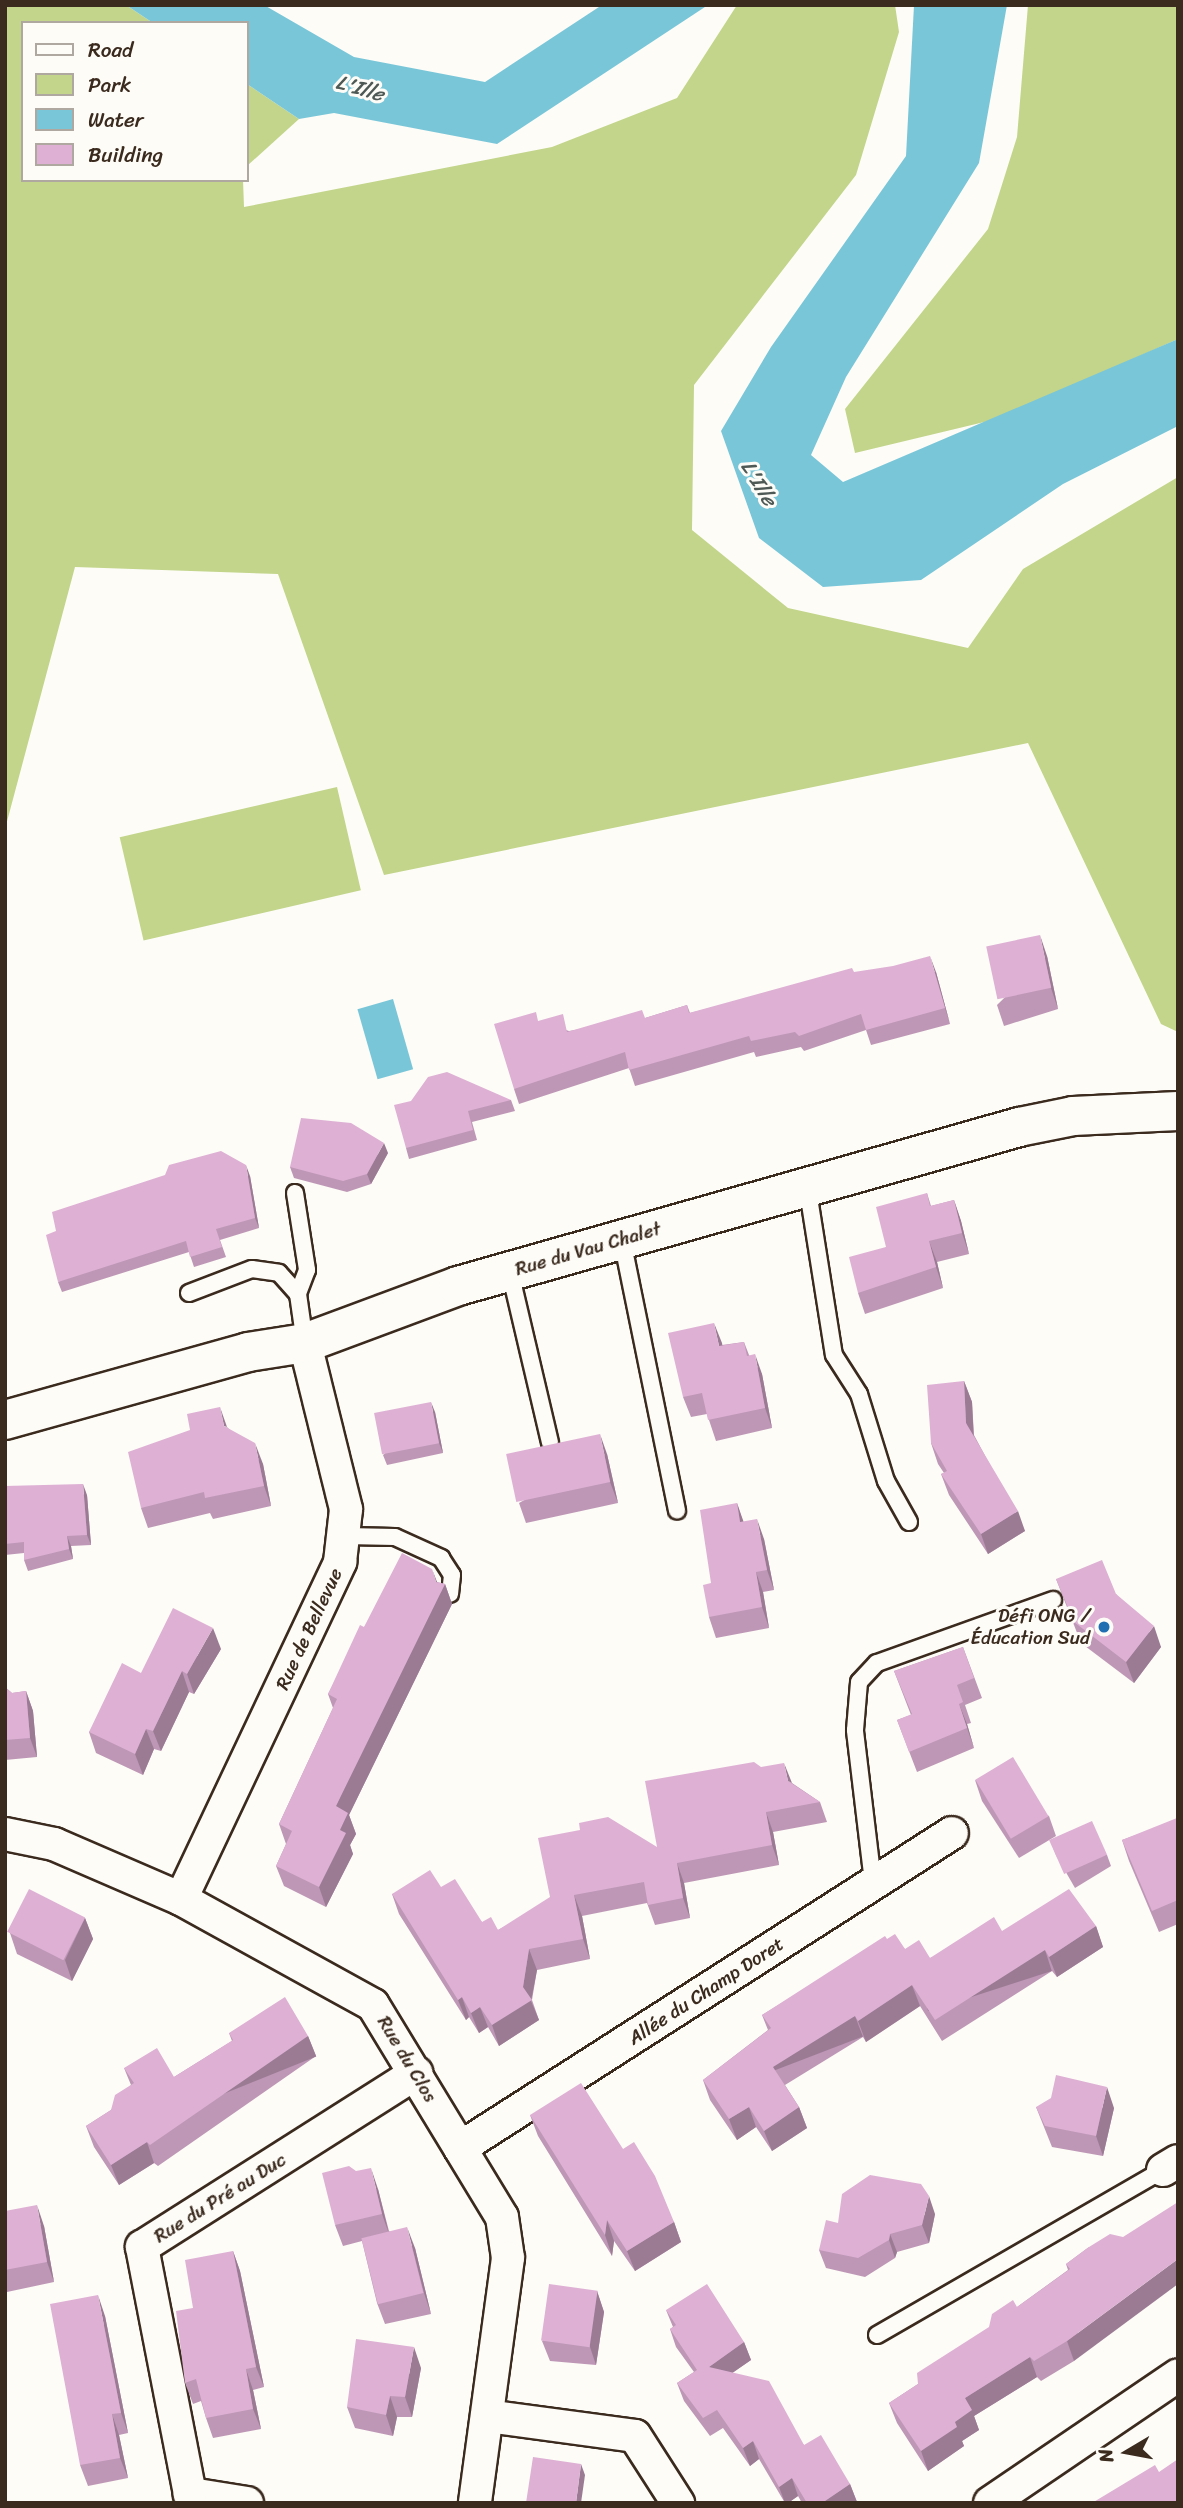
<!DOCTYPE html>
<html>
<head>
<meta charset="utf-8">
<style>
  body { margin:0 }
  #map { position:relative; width:1183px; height:2508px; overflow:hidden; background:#fdfcf7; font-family:Sriracha,sans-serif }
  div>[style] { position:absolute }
  .green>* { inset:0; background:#c2d58a; transform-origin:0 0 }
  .water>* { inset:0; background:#7ac6d9; transform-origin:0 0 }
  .roads { filter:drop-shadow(2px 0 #3b2a1e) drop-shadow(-2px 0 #3b2a1e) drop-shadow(0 2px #3b2a1e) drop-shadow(0 -2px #3b2a1e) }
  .service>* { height:16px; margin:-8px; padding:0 8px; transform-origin:8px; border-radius:8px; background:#fdfcf7 }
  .minor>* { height:32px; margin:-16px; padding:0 16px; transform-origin:16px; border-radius:16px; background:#fdfcf7 }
  .tertiary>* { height:38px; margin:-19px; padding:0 19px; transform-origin:19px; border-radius:19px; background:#fdfcf7 }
  .wall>* { inset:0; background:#be97b6 }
  .shaded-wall>* { inset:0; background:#9b7b94; transform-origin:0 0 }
  .building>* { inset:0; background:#ddb0d4; transform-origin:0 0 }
  .dots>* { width:19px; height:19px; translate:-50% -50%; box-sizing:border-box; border:4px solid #fdfcf7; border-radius:50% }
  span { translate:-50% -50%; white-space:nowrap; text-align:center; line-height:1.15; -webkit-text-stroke:6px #fdfcf7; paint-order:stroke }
  .street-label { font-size:19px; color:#3b2a1e }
  .poi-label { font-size:19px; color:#3b2a1e }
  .right { translate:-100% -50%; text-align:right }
  .water-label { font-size:21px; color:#4e5956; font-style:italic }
  .frame { position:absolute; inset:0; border:7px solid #3b2a1e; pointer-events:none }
  .legend { position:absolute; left:21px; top:21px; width:228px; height:161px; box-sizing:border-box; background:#fdfcf7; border:2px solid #afa8a0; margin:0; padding:9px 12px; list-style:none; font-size:21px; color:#3b2a1e }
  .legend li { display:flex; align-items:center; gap:14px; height:35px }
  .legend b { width:35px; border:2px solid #afa8a0 }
  .north { position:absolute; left:1092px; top:2417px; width:70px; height:70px; -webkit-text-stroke:5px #fdfcf7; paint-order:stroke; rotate:260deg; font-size:19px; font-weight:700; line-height:28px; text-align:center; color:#3b2a1e }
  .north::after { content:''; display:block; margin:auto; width:24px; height:32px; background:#3b2a1e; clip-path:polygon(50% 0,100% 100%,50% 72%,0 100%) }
</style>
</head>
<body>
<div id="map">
  <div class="green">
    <div style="clip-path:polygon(5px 5px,126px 5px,153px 23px,23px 23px,23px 180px,243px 180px,244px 207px,552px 147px,677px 98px,737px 5px,895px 5px,899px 32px,856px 175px,694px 385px,692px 530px,788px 608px,968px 648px,1023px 569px,1178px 477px,1178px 1032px,1161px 1024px,1028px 743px,384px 875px,278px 574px,75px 567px,5px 829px)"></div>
    <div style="clip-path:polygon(1028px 5px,1178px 5px,1178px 339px,1001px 418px,855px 453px,845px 409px,988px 229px,1017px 137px)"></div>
    <div style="clip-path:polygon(247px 84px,299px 119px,247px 166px)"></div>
    <div style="left:337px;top:787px;width:106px;height:223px;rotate:77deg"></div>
  </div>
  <div class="water">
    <div style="clip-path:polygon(126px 5px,264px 5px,354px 57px,485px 82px,602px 5px,708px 5px,497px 144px,334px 113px,299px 119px,247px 84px,247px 23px,153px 23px)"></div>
    <div style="clip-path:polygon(914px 5px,1007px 5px,979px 163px,846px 377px,811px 455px,843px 482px,1178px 339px,1178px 426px,1063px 484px,921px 580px,823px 587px,759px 538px,721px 431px,771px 347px,906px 156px)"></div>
    <div style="left:393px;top:999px;width:73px;height:37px;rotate:74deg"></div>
  </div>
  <div class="roads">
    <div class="service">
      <div style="left:807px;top:1185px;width:172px;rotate:81deg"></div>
      <div style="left:834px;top:1355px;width:46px;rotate:57.3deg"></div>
      <div style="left:859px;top:1394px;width:91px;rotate:72.8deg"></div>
      <div style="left:886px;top:1481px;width:47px;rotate:60.7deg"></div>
      <div style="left:295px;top:1193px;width:78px;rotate:81.1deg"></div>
      <div style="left:307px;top:1270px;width:26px;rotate:111deg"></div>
      <div style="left:622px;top:1240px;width:276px;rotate:78.5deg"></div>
      <div style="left:510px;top:1272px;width:175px;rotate:76.8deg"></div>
      <div style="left:189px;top:1293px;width:67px;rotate:-20.9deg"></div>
      <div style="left:252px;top:1269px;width:27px;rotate:8deg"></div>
      <div style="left:279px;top:1273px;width:28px;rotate:48deg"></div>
      <div style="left:298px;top:1294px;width:49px;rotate:81.9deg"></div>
      <div style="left:346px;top:1536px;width:49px;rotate:1.2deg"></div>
      <div style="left:395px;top:1537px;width:51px;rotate:24.5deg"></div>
      <div style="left:441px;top:1558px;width:20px;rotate:57deg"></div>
      <div style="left:452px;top:1575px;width:19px;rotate:96deg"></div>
      <div style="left:873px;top:1882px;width:153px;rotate:-96.8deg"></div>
      <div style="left:855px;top:1730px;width:48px;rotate:-85.2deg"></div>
      <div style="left:859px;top:1682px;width:26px;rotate:-47deg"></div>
      <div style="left:877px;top:1663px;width:187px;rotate:-19.7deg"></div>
      <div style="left:877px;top:2335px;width:330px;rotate:-30deg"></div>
    </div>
    <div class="minor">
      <div style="left:5px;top:1834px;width:50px;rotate:11.5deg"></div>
      <div style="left:54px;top:1844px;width:138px;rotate:23.4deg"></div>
      <div style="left:181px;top:1899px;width:219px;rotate:28.9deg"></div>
      <div style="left:373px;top:2005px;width:248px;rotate:58.7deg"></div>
      <div style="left:502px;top:2217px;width:41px;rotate:81.7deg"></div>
      <div style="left:508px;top:2258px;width:247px;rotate:97.7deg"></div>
      <div style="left:181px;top:1899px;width:373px;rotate:-64.7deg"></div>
      <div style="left:340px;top:1562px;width:53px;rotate:-83.5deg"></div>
      <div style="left:346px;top:1509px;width:171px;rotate:-103.9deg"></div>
      <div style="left:460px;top:2148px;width:584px;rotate:-32.63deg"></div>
      <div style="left:1163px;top:2170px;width:17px;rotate:-31deg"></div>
      <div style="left:487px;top:2416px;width:149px;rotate:7.7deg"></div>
      <div style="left:635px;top:2436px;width:80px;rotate:57.3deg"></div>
      <div style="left:247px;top:2503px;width:58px;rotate:-171deg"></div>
      <div style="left:190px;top:2494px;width:252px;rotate:-101deg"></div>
      <div style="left:142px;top:2247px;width:325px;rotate:-32.4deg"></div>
      <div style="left:990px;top:2503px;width:227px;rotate:-34.2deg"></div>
    </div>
    <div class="tertiary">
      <div style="left:5px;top:1420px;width:252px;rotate:-15.6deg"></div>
      <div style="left:248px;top:1352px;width:58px;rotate:-9deg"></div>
      <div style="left:305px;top:1343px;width:163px;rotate:-20.4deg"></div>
      <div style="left:458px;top:1286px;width:583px;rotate:-15.82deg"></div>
      <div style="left:1019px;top:1127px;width:55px;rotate:-11.5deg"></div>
      <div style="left:1073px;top:1116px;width:105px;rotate:-2.7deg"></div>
    </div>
  </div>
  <div class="wall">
    <div style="clip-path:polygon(1047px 956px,1058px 1009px,1004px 1026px,997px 1005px)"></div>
    <div style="clip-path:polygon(854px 972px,936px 972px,950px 1024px,871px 1045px,866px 1030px,804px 1051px,801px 1047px,756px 1057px,754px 1052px,635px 1086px,629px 1068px,519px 1104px,514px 1089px,539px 1021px,569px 1031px,645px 1018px,687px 1005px,690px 1013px)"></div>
    <div style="clip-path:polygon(511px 1100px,515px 1111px,472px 1122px,477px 1140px,409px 1159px,406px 1148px,411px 1101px)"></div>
    <div style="clip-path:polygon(388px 1153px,371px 1184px,347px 1192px,294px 1178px,290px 1167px)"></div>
    <div style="clip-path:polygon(250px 1176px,259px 1228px,220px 1240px,226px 1257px,194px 1267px,189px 1252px,62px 1292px,58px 1282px)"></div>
    <div style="clip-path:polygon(927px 1193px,931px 1206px,954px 1200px,961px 1221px,969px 1254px,937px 1262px,943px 1288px,865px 1314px,858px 1293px,886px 1247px)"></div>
    <div style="clip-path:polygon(744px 1342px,749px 1355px,762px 1374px,772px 1428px,716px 1441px,707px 1414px,691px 1417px,683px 1397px,722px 1345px)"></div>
    <div style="clip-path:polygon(964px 1381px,972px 1402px,974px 1435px,1025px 1531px,988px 1554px,949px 1495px,941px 1474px,944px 1473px,938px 1464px,931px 1443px)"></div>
    <div style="clip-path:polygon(435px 1412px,443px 1453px,387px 1465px,383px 1455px)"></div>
    <div style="clip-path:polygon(227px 1427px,263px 1464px,271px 1506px,213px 1519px,210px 1513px,148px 1528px,141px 1508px)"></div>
    <div style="clip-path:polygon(607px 1454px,618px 1503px,526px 1523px,519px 1503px)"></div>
    <div style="clip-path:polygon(5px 1486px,87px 1495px,91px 1545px,71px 1546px,73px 1559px,28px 1571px,24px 1560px,24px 1553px,5px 1555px)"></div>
    <div style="clip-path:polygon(737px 1503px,743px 1522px,764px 1539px,774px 1590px,763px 1592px,769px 1628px,716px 1638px,709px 1617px,711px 1583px)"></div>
    <div style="clip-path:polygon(1056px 1579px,1116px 1594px,1161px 1647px,1134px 1683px,1081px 1643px)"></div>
    <div style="clip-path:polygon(437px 1582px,445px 1584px,452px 1604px,349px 1815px,356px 1834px,350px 1845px,353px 1854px,326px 1907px,284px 1886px,276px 1866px,286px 1844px,279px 1824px,333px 1708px,328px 1694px,364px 1627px)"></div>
    <div style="clip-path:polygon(963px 1647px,982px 1698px,965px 1705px,971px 1723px,967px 1724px,974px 1748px,917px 1772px,897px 1720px,911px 1715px,894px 1671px)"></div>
    <div style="clip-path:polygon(221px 1649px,194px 1694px,189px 1692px,161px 1751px,154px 1749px,143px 1775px,96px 1753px,89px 1732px,141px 1673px)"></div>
    <div style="clip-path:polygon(5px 1687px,12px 1693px,26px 1691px,33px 1711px,37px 1757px,5px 1760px)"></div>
    <div style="clip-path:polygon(761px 1767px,792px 1783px,820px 1802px,827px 1822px,773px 1832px,779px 1865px,684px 1883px,690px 1918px,655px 1925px,647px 1903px,582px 1916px,590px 1959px,537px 1970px,532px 2000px,539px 2020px,499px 2046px,488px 2027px,479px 2033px,469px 2017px,466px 2020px,399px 1914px,392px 1894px,441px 1887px,482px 1922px,498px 1930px,657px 1847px)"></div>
    <div style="clip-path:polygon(975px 1780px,1049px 1816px,1056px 1836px,1019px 1858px,982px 1801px)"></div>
    <div style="clip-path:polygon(1178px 1820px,1178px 1924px,1159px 1932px,1129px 1861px,1122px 1840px)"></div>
    <div style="clip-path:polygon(1052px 1845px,1107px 1855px,1111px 1866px,1075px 1888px,1056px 1855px)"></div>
    <div style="clip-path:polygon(85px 1918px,93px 1939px,72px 1981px,17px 1954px,10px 1933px)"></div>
    <div style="clip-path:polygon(1096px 1926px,1103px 1947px,1057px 1977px,1052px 1971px,942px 2041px,920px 2006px,866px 2042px,863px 2037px,785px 2085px,799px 2107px,807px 2128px,772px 2151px,756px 2127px,737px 2140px,710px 2100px,703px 2080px,768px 2030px,762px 2015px,887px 1939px,905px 1949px,930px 1958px,1002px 1931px)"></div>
    <div style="clip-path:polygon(229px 2033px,308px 2036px,316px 2056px,158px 2166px,154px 2163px,119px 2185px,94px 2147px,86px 2126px,111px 2110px,131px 2085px,124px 2068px,174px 2077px,232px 2041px)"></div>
    <div style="clip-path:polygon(1036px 2107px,1114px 2108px,1103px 2156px,1052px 2147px)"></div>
    <div style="clip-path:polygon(530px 2115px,623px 2149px,674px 2222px,681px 2242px,635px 2271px,614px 2241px,612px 2256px,538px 2136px)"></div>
    <div style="clip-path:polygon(378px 2189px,389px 2231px,415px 2248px,431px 2314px,385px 2324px,377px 2303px,362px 2241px,343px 2246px,335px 2225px)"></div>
    <div style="clip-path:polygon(5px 2211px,44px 2226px,54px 2282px,7px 2292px,5px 2286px)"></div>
    <div style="clip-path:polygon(935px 2214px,929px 2243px,897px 2252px,895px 2258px,865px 2277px,826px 2268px,819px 2250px,838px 2223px)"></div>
    <div style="clip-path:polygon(1089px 2247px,1074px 2361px,1041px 2381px,1037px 2377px,974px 2416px,979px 2430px,962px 2441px,964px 2446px,928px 2471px,897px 2423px,889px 2403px,918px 2384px,1017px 2307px,1068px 2270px,1066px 2264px)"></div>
    <div style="clip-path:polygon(233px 2251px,240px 2271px,264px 2387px,253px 2390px,261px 2429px,213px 2438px,206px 2418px,201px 2401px,193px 2404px,185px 2383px,193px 2308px)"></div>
    <div style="clip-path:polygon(597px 2291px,604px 2312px,596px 2365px,550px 2361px,542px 2341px)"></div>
    <div style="clip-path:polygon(666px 2310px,744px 2342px,751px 2360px,732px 2373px,804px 2445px,850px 2484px,857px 2502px,802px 2503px,798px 2496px,788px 2503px,785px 2503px,759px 2459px,750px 2466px,723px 2428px,710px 2436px,684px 2401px,677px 2383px,694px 2372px,676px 2347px,670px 2329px,673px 2327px)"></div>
    <div style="clip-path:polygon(105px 2316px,128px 2433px,119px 2435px,128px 2478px,88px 2486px,80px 2465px)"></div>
    <div style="clip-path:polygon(421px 2368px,412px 2417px,397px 2417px,393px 2436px,355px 2428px,347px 2407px)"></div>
  </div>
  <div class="shaded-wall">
    <div style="clip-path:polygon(1040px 935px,1047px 956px,1058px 1009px,1051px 988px)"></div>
    <div style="clip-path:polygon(930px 956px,936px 972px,950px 1024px,945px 1008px)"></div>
    <div style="clip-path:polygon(384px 1143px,388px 1153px,371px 1184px,367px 1174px)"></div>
    <div style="clip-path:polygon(246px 1165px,250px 1176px,259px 1228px,255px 1218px)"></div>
    <div style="clip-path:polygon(954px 1200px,961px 1221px,969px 1254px,962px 1233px)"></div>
    <div style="clip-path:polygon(929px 1241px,937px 1262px,943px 1288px,936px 1267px)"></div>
    <div style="clip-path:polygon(714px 1323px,722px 1343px,726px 1367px,719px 1346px)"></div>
    <div style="clip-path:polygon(755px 1354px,762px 1374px,772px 1428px,765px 1408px)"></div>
    <div style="clip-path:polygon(964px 1381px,972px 1402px,974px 1444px,966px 1423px)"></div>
    <div style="clip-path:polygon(431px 1402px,435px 1412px,443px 1453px,439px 1443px)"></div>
    <div style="clip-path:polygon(220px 1407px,227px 1427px,224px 1426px)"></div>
    <div style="clip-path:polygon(600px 1434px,607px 1454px,618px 1503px,610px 1482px)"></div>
    <div style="clip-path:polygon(255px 1443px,263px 1464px,271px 1506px,264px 1486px)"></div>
    <div style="clip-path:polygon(83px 1484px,87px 1495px,91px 1545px,87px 1535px)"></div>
    <div style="clip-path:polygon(737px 1503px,744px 1523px,740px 1522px)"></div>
    <div style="clip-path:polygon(1018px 1511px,1025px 1531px,988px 1554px,981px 1534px)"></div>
    <div style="clip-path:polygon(757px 1519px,764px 1539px,774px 1590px,767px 1570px)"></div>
    <div style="clip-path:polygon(67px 1536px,71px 1546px,73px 1559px,69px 1549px)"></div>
    <div style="clip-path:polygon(432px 1569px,441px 1592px,445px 1584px,452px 1604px,349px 1815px,356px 1834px,350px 1845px,353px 1854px,326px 1907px,319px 1887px,340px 1830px,336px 1806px,436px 1582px)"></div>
    <div style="clip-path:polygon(756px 1572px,763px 1592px,769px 1628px,762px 1607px)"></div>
    <div style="clip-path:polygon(1154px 1626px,1161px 1647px,1134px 1683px,1126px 1662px)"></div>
    <div style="clip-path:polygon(213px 1628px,221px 1649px,194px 1694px,187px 1674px)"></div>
    <div style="clip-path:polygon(182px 1671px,189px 1692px,161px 1751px,153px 1731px)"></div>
    <div style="clip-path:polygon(26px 1691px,33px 1711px,37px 1757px,30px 1738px)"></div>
    <div style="clip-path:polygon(959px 1704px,967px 1724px,974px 1748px,967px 1728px)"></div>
    <div style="clip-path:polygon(146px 1729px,154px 1749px,143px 1775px,135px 1754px)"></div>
    <div style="clip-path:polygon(784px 1763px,792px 1783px,788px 1781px)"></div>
    <div style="clip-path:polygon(766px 1812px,773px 1832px,779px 1865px,772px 1845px)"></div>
    <div style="clip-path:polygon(677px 1863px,684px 1883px,690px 1918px,683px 1898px)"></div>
    <div style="clip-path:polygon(574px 1895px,582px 1916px,590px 1959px,583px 1939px)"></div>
    <div style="clip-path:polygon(85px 1918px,93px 1939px,72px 1981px,65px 1960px)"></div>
    <div style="clip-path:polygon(1096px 1926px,1103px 1947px,1057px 1977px,1049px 1957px)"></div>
    <div style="clip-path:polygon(529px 1949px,537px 1970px,531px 2001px,539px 2020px,499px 2046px,492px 2025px,523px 1987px)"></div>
    <div style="left:1045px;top:1950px;width:22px;height:130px;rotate:72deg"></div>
    <div style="clip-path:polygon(912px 1985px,920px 2006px,866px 2042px,858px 2021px)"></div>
    <div style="clip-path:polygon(462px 1997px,469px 2017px,466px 2020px,458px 2000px)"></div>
    <div style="clip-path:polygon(480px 2007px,488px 2027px,479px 2033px,471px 2013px)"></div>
    <div style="left:855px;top:2016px;width:22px;height:97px;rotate:69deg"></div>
    <div style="left:308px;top:2036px;width:22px;height:192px;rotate:68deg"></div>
    <div style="clip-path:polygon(1107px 2087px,1114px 2108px,1103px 2156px,1096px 2136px)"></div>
    <div style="clip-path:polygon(749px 2107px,756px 2127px,737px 2140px,729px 2119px)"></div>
    <div style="clip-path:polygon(799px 2107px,807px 2128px,772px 2151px,764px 2131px)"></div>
    <div style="clip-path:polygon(147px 2142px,154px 2163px,119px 2185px,111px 2165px)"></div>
    <div style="clip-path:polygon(371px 2168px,378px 2189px,389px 2234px,382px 2214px)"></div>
    <div style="clip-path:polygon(929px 2196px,935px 2214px,929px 2243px,922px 2225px)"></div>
    <div style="clip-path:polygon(37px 2205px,44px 2226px,54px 2282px,47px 2262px)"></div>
    <div style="clip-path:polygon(607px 2220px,614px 2241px,612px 2256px,605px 2235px)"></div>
    <div style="clip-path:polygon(674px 2222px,681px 2242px,635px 2271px,627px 2251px)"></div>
    <div style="clip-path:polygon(407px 2227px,415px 2248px,431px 2314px,424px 2293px)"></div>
    <div style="clip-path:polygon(890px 2234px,897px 2252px,895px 2258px,889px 2240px)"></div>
    <div style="clip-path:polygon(233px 2251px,240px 2271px,264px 2387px,256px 2367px)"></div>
    <div style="clip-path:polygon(1178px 2259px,1178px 2284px,1074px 2361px,1067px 2341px)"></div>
    <div style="clip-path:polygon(597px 2291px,604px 2312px,596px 2365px,589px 2344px)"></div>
    <div style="clip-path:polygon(98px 2295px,105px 2316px,128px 2433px,121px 2413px)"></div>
    <div style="clip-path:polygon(744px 2342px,751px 2360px,715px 2385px,709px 2367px)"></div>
    <div style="clip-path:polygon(414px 2347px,421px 2368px,412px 2417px,405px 2397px)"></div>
    <div style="clip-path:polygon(1030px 2357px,1037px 2377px,974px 2416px,979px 2430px,962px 2441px,964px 2446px,928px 2471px,921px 2451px,965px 2398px)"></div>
    <div style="clip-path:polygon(246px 2369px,253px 2390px,261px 2429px,253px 2409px)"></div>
    <div style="clip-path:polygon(390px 2396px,397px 2417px,393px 2436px,386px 2415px)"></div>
    <div style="clip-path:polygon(112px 2414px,119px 2435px,128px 2478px,120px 2458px)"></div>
    <div style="clip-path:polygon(753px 2441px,759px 2459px,750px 2466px,743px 2448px)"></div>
    <div style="clip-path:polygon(581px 2464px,585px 2475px,581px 2503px,576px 2503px)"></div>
    <div style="clip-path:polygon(792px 2478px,798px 2496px,788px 2503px,785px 2503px,779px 2487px)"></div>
    <div style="clip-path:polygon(850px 2484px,857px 2502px,822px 2503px)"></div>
  </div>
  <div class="building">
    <div style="left:1040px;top:935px;width:54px;height:55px;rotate:78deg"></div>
    <div style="clip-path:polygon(930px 956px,945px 1008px,866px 1030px,861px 1014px,799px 1036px,795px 1032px,751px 1041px,749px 1036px,629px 1070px,625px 1052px,514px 1089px,494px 1024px,536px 1012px,538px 1021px,563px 1014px,567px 1032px,642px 1010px,645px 1018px,687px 1005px,689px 1013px,852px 968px,854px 972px,893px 966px)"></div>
    <div style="clip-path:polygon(447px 1072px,511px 1100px,468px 1111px,473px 1130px,406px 1148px,394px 1105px,411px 1101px,428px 1077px)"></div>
    <div style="clip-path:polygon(301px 1118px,351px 1123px,384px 1143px,367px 1174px,343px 1181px,290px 1167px)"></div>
    <div style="clip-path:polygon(221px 1151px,246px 1165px,255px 1218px,216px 1229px,222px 1247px,190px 1257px,186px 1241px,58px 1282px,46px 1235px,56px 1231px,52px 1212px,165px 1175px,169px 1165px)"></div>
    <div style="clip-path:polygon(927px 1193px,930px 1206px,954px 1200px,962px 1233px,929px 1241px,936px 1267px,858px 1293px,849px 1257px,886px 1247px,876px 1207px)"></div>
    <div style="clip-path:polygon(714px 1323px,719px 1346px,744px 1342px,747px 1356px,755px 1354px,765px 1408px,708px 1420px,702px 1393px,683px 1397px,668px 1333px)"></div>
    <div style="clip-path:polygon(964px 1381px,966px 1423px,1018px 1511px,981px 1534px,941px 1474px,947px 1471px,931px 1443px,927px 1385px)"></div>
    <div style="left:431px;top:1402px;width:42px;height:58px;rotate:79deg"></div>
    <div style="clip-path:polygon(220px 1407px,224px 1426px,255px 1443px,264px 1486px,205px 1498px,204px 1492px,141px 1508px,128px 1452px,190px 1430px,187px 1414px)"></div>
    <div style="left:600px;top:1434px;width:49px;height:96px;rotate:78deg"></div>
    <div style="clip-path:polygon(83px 1484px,87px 1535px,67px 1536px,69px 1549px,24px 1560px,24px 1542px,5px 1544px,5px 1486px)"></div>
    <div style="clip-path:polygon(737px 1503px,740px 1522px,757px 1519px,767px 1570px,756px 1572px,762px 1607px,709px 1617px,703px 1585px,711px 1583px,700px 1510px)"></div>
    <div style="clip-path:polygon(402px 1553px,432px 1569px,436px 1582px,445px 1584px,336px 1806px,348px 1813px,340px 1830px,346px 1833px,319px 1887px,276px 1866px,292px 1831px,279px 1824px,337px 1699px,328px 1694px,360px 1625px,364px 1627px)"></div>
    <div style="clip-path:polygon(1102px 1560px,1116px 1594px,1154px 1626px,1126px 1662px,1074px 1622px,1056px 1579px)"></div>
    <div style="clip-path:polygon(173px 1608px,213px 1628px,187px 1674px,182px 1671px,153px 1731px,146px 1729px,135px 1754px,89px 1732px,122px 1663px,141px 1673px)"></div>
    <div style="clip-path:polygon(963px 1647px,974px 1678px,957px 1685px,963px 1702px,959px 1704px,967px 1728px,909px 1752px,897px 1720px,912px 1714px,894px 1671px)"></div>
    <div style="clip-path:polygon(5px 1687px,12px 1693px,26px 1691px,30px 1738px,5px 1740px)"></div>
    <div style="left:1013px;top:1757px;width:69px;height:44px;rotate:59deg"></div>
    <div style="clip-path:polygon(754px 1762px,761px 1767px,784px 1763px,788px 1781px,820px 1802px,766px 1812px,772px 1845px,677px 1863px,683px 1898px,648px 1905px,644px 1882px,574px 1895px,583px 1939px,529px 1949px,523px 1987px,532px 2000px,492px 2025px,480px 2007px,471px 2013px,462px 1997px,458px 2000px,392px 1894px,430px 1870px,441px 1887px,455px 1879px,482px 1922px,491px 1917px,498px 1930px,550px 1897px,538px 1838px,580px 1830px,579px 1823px,608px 1817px,657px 1847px,645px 1781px)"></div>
    <div style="clip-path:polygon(1177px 1818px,1178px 1900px,1152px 1911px,1122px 1840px)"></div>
    <div style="left:1092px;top:1821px;width:37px;height:47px;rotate:66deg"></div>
    <div style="left:29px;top:1889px;width:63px;height:48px;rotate:27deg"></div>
    <div style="clip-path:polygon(1069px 1889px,1096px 1926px,1049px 1957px,1045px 1950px,935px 2020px,912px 1985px,858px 2021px,855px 2016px,773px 2067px,799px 2107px,764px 2131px,749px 2107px,729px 2119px,703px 2080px,771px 2028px,762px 2015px,885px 1936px,887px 1939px,895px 1934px,905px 1949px,919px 1940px,930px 1958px,994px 1917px,1002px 1931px)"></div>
    <div style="clip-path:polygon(285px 1997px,308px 2036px,150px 2145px,147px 2142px,111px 2165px,86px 2126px,111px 2110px,115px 2095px,134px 2083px,124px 2068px,157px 2048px,174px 2077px,233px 2040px,229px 2033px)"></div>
    <div style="clip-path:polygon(1056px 2075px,1107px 2087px,1096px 2136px,1045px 2126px,1036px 2107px,1051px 2098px)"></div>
    <div style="clip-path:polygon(581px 2083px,623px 2149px,634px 2142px,655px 2176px,674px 2222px,627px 2251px,607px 2220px,605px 2235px,530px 2115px)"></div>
    <div style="clip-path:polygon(349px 2166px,356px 2171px,371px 2168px,382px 2214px,335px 2225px,322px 2173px)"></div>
    <div style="clip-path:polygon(870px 2175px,921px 2184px,929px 2196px,922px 2225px,890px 2234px,889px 2240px,858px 2258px,819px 2250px,826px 2220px,838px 2223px,842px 2194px)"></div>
    <div style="clip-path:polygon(1178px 2202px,1178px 2259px,1067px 2341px,1034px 2361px,1030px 2357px,965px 2398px,972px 2410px,955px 2422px,957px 2427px,921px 2451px,889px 2403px,918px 2384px,917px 2373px,989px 2327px,992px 2314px,1013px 2300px,1017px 2307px,1070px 2269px,1066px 2264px,1089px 2247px,1110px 2234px,1123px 2237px)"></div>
    <div style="clip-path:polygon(37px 2205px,47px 2262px,5px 2270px,5px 2211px)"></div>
    <div style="left:407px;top:2227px;width:68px;height:47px;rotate:76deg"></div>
    <div style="clip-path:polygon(233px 2251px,256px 2367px,246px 2369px,253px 2409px,206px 2418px,196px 2379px,185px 2383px,176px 2311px,193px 2308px,185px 2260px)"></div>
    <div style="left:549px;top:2284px;width:49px;height:57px;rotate:8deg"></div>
    <div style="clip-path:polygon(707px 2284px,744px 2342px,709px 2367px,769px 2381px,804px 2445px,821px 2435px,850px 2484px,822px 2503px,807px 2503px,792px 2478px,779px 2487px,753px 2441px,743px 2448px,717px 2410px,703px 2418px,677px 2383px,697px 2370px,670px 2329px,676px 2325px,666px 2310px)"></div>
    <div style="clip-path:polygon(98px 2295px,121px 2413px,112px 2414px,120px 2458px,80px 2465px,50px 2304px)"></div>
    <div style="clip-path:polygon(356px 2339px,414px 2347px,405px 2397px,390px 2396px,386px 2415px,347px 2407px)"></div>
    <div style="clip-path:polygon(533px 2457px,581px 2464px,576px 2503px,526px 2503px)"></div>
    <div style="clip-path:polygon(1178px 2459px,1178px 2497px,1176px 2498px,1178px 2503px,1092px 2503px,1155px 2465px,1159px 2472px)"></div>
  </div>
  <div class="dots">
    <div style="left:1104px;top:1627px;background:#1f6fb2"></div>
  </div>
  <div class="street-label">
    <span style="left:588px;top:1249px;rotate:-16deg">Rue du Vau Chalet</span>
    <span style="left:309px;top:1629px;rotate:-65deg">Rue de Bellevue</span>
    <span style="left:706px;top:1991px;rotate:-33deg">Allée du Champ Doret</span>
    <span style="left:407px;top:2059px;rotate:59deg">Rue du Clos</span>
    <span style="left:220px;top:2198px;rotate:-32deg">Rue du Pré au Duc</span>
  </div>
  <div class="poi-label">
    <span class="right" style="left:1090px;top:1627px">Défi ONG /<br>Éducation Sud</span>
  </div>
  <div class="water-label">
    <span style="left:360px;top:88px;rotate:16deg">L'Ille</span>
    <span style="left:759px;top:483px;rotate:59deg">L'Ille</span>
  </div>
  <div class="frame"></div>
  <ul class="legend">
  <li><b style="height:9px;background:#fdfcf7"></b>Road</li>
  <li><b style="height:19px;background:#c2d58a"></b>Park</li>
  <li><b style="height:19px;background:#7ac6d9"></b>Water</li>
  <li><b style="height:19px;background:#ddb0d4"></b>Building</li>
  </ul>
  <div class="north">N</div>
</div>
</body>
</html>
